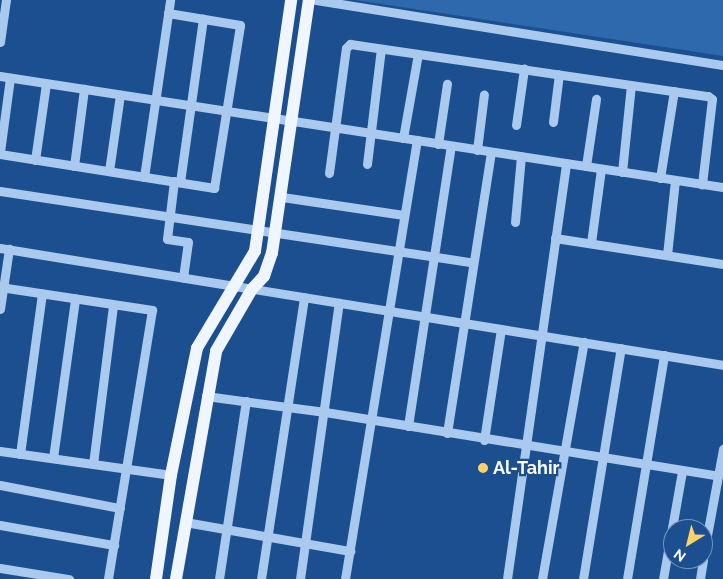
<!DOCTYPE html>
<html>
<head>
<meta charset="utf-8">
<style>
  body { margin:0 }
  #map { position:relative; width:723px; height:579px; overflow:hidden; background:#1b4f8f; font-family:Raleway,sans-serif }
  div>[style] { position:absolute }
  .green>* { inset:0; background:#2e69ad }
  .minor>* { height:9px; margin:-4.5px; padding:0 4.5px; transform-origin:4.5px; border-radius:4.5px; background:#a9c9ee }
  .major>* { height:12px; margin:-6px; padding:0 6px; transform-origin:6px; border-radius:6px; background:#f0f6ff }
  .dots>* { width:14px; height:14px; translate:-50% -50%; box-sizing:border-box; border:2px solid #1b4f8f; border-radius:50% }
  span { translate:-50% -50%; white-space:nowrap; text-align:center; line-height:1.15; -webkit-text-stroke:4.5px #1b4f8f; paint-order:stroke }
  .poi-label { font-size:18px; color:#fff; font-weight:700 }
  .left { translate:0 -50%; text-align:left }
  .north { position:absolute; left:663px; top:519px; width:50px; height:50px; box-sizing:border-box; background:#1b4f8f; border:1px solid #7695bc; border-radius:50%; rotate:216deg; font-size:14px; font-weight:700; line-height:20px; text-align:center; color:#fff }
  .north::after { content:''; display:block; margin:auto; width:18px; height:22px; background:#ffd166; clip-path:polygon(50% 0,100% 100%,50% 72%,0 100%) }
</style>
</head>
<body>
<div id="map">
  <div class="green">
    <div style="clip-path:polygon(355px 0,723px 0,723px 56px)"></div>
  </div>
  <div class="minor">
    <div style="left:316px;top:0;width:412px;rotate:9.1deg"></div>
    <div style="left:0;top:42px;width:42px;rotate:-81.9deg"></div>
    <div style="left:0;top:76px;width:731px;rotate:8.73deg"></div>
    <div style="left:553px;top:122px;width:48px;rotate:-82.9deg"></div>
    <div style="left:516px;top:125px;width:57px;rotate:-81.9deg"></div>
    <div style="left:403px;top:138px;width:85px;rotate:-79.9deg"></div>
    <div style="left:438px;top:144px;width:61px;rotate:-81.5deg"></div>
    <div style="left:477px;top:150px;width:56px;rotate:-82.9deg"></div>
    <div style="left:0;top:152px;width:75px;rotate:-82.3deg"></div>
    <div style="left:0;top:154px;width:217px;rotate:9deg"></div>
    <div style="left:214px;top:188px;width:165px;rotate:-80.9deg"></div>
    <div style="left:240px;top:25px;width:73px;rotate:-170.5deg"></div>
    <div style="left:35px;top:160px;width:77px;rotate:-81.8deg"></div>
    <div style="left:367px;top:164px;width:116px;rotate:-83.1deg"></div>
    <div style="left:74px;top:166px;width:78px;rotate:-82.6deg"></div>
    <div style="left:586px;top:166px;width:68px;rotate:-81.5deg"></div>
    <div style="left:109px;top:171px;width:77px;rotate:-81.8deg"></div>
    <div style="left:622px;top:172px;width:87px;rotate:-84.1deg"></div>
    <div style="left:329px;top:173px;width:126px;rotate:-82.3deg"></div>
    <div style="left:346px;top:48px;width:6px;rotate:-45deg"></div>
    <div style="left:350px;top:44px;width:362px;rotate:8.3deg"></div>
    <div style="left:708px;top:96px;width:5px;rotate:37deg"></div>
    <div style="left:712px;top:99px;width:86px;rotate:96.7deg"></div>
    <div style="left:144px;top:177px;width:179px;rotate:-81.6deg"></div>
    <div style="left:660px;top:178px;width:88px;rotate:-80.9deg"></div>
    <div style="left:174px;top:181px;width:58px;rotate:96.9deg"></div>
    <div style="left:167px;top:239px;width:21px;rotate:8deg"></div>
    <div style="left:188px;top:242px;width:36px;rotate:98deg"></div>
    <div style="left:180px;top:182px;width:165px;rotate:-82deg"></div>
    <div style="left:0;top:191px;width:477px;rotate:8.6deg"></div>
    <div style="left:282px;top:197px;width:123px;rotate:8.4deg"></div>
    <div style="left:515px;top:222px;width:66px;rotate:-84.8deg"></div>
    <div style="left:555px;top:238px;width:170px;rotate:8.8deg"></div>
    <div style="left:591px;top:243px;width:75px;rotate:-82.3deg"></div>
    <div style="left:0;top:248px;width:732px;rotate:9.19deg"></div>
    <div style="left:667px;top:255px;width:75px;rotate:-83.9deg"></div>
    <div style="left:0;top:287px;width:154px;rotate:8.6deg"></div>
    <div style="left:152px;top:310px;width:273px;rotate:99.3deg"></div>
    <div style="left:0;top:309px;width:61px;rotate:-81.5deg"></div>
    <div style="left:206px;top:396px;width:120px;rotate:7.7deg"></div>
    <div style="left:325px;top:412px;width:398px;rotate:9.2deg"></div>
    <div style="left:408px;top:426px;width:283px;rotate:-81.3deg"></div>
    <div style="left:447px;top:433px;width:284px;rotate:-81.1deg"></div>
    <div style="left:484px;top:440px;width:112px;rotate:-81.3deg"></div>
    <div style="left:0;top:451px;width:173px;rotate:8deg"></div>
    <div style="left:20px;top:454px;width:162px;rotate:-82.2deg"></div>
    <div style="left:53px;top:458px;width:161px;rotate:-82.1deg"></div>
    <div style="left:93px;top:464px;width:160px;rotate:-82.8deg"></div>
    <div style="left:0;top:485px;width:122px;rotate:10.9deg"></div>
    <div style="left:185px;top:522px;width:168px;rotate:10deg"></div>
    <div style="left:0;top:525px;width:116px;rotate:10deg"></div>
    <div style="left:703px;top:557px;width:110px;rotate:-79.5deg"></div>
    <div style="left:0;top:568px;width:70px;rotate:9.1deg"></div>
    <div style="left:219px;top:579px;width:180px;rotate:-81.4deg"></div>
    <div style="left:261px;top:579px;width:285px;rotate:-81.3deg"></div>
    <div style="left:300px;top:579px;width:279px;rotate:-82deg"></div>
    <div style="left:345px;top:579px;width:445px;rotate:-80.7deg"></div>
    <div style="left:507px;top:579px;width:420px;rotate:-81.9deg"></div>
    <div style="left:542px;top:579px;width:241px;rotate:-80deg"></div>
    <div style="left:583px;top:579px;width:234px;rotate:-80.7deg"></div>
    <div style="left:627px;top:579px;width:227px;rotate:-80.6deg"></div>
    <div style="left:663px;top:579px;width:110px;rotate:-80deg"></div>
    <div style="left:700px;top:579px;width:20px;rotate:-81deg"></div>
  </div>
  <div class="major">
    <div style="left:156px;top:579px;width:105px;rotate:-81.8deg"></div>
    <div style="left:171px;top:475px;width:130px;rotate:-78.4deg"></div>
    <div style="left:197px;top:348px;width:113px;rotate:-59.1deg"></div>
    <div style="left:255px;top:251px;width:254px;rotate:-81.8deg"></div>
    <div style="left:176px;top:579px;width:231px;rotate:-80deg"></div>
    <div style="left:216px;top:351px;width:72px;rotate:-59.9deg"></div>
    <div style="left:252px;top:289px;width:18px;rotate:-47deg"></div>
    <div style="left:264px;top:276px;width:24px;rotate:-71deg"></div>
    <div style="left:272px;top:253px;width:256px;rotate:-81.7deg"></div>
  </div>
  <div class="dots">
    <div style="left:483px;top:468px;background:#ffd166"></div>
  </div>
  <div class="poi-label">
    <span class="left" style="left:493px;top:468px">Al-Tahir</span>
  </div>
  <div class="north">N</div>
</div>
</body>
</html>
